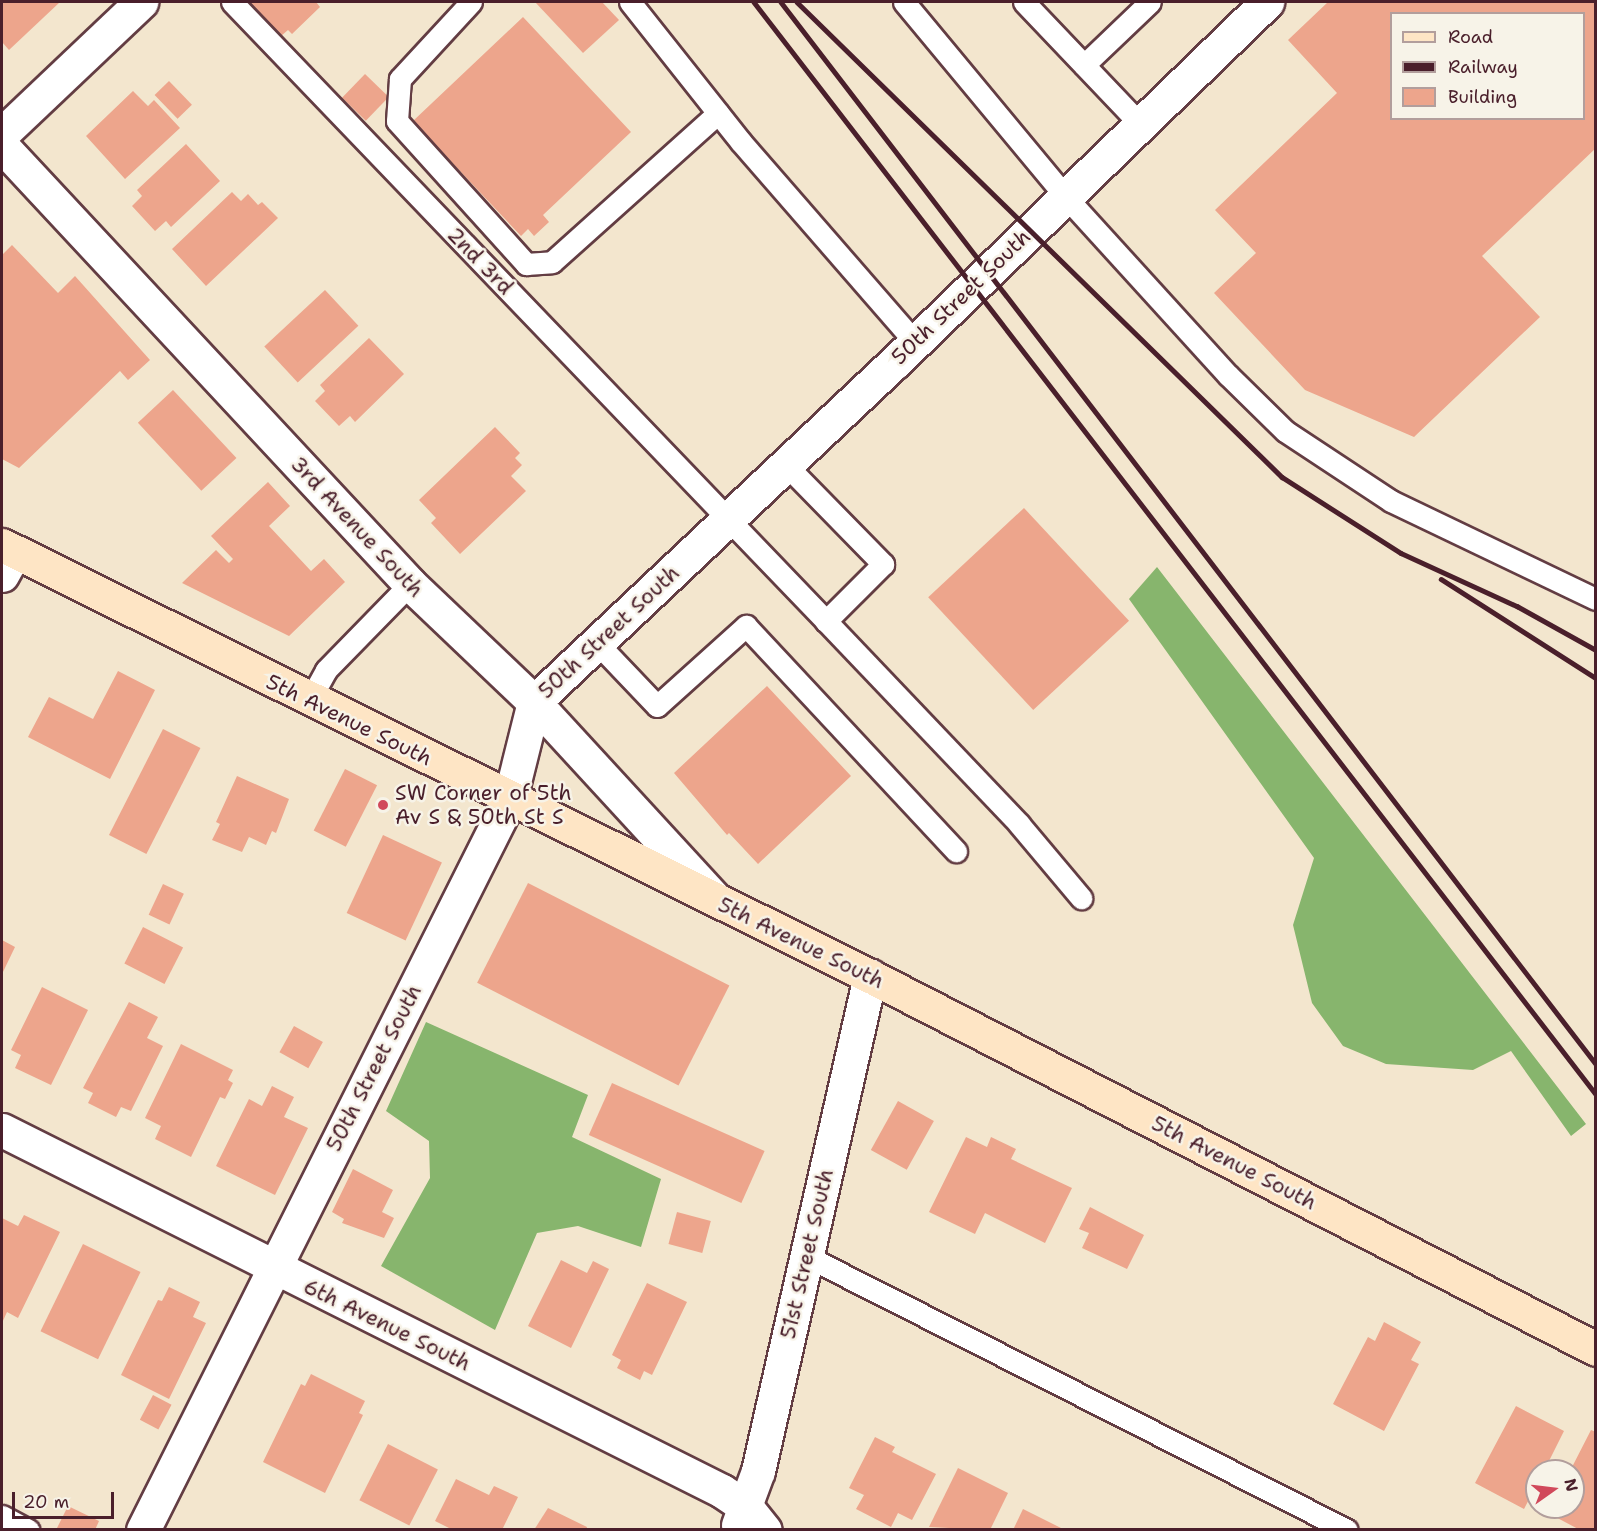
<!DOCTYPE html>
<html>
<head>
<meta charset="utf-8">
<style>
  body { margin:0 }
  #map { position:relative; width:1597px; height:1531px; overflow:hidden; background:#f3e6ce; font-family:"Shantell Sans",sans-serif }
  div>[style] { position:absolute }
  .forest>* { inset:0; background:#87b56d }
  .building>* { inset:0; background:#eda58c; transform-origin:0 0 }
  .roads { filter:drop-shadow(2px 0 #633d43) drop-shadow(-2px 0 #633d43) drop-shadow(0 2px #633d43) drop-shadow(0 -2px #633d43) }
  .lane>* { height:21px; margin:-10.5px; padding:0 10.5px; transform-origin:10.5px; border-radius:10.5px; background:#fff }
  .street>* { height:33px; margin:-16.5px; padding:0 16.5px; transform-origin:16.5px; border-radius:16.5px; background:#fff }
  .secondary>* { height:33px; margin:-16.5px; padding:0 16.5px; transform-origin:16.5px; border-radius:16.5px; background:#fee5c5 }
  .rail>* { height:4.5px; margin:-2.25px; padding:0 2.25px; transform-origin:2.25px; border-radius:2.25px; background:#4a1f2b }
  .dots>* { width:16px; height:16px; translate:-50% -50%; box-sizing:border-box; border:3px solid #f7f3e8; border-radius:50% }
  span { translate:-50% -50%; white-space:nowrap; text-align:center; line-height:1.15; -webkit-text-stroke:5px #f7f3e8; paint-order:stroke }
  .street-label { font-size:21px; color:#4a1f2b }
  .poi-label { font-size:21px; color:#4a1f2b }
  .left { translate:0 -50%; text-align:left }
  .frame { position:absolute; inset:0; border:3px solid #4a1f2b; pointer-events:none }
  .legend { position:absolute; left:1390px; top:12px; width:195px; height:108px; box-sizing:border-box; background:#f7f3e8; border:2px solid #b29e9c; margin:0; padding:8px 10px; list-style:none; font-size:18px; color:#4a1f2b }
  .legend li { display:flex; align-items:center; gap:12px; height:30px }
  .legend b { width:30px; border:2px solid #b29e9c }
  .north { position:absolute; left:1525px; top:1459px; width:60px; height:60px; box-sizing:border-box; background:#f7f3e8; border:2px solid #b29e9c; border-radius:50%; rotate:76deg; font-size:16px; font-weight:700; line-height:24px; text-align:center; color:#4a1f2b }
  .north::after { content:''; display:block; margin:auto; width:21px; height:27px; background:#d1495b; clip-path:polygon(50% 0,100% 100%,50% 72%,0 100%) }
  .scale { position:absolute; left:12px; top:1492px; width:102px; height:27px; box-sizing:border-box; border:3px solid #4a1f2b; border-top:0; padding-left:8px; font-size:18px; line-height:21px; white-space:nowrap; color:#4a1f2b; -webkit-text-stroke:4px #f7f3e8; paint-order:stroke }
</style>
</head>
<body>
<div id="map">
  <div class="forest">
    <div style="clip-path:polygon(1157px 567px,1586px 1124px,1571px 1136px,1511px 1051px,1473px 1070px,1386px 1064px,1343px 1046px,1312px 1003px,1293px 925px,1314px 858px,1129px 599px)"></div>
    <div style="clip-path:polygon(426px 1022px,588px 1095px,572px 1137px,661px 1179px,641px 1247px,578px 1226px,537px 1233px,495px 1330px,381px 1266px,430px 1178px,429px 1141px,386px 1111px)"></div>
  </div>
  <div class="building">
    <div style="clip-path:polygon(2px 2px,60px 2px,9px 50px,2px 42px)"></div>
    <div style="clip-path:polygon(248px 2px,316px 2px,320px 7px,292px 34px,288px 30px,281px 36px)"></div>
    <div style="clip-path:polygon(535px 2px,602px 2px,619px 20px,583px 53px)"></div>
    <div style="clip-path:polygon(evenodd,1328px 2px,1596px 2px,1596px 148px,1482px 256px,1540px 317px,1414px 437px,1305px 390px,1214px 293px,1256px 253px,1215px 210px,1337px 93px,1288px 40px,1328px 2px,1392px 14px,1584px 14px,1584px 118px,1392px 118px,1392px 14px)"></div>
    <div style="clip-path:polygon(523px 17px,631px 132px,543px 215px,549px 222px,534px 236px,528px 229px,521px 236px,413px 121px)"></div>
    <div style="left:365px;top:74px;width:33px;height:33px;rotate:44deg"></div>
    <div style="left:169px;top:81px;width:33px;height:20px;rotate:46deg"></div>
    <div style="clip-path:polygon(133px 91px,148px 106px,154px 100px,180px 128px,125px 179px,86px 136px)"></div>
    <div style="clip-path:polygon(186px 144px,220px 181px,171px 227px,166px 221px,155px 231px,132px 206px,142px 196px,137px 190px)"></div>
    <div style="clip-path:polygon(232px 192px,241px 201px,248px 194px,258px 205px,262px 202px,278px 218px,206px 286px,172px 249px)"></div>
    <div style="clip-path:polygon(12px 245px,58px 293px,75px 276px,150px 360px,128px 380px,120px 371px,19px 468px,2px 459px,2px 255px)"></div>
    <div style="left:325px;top:290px;width:49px;height:83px;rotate:47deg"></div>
    <div style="clip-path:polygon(369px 338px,404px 374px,355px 422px,350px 416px,339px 426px,315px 401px,325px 391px,320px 385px)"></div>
    <div style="left:173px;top:390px;width:93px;height:48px;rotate:47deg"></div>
    <div style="clip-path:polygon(495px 427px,520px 453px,515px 458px,522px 465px,511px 476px,526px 491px,460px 554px,431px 523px,436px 518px,419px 500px)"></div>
    <div style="clip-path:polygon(268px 482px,290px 506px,269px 526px,311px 571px,324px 559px,345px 582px,289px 636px,182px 583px,216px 550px,229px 563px,233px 559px,211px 536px)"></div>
    <div style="left:1024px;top:508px;width:154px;height:131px;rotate:47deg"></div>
    <div style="clip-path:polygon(118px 671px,155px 690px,110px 779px,28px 737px,49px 697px,93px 719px)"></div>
    <div style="clip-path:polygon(767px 686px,851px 776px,758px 864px,729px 833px,727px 835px,674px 773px)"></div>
    <div style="left:163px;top:729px;width:42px;height:119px;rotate:27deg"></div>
    <div style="left:345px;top:769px;width:36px;height:69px;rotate:27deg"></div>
    <div style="clip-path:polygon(237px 776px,289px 799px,276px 833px,272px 831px,266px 845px,249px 837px,242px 852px,212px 840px,220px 824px,216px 822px)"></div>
    <div style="left:383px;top:835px;width:65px;height:86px;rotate:25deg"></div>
    <div style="left:528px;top:883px;width:226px;height:112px;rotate:27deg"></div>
    <div style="left:163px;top:884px;width:23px;height:34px;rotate:25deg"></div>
    <div style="left:143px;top:927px;width:45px;height:41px;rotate:27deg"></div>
    <div style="clip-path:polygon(2px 940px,15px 947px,2px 974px)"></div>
    <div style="clip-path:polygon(42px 987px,88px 1010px,51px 1085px,15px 1068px,21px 1055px,11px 1050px)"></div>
    <div style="clip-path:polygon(129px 1002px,158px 1017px,147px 1038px,163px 1046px,131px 1111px,121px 1107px,116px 1117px,88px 1103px,93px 1093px,83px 1088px)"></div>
    <div style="left:294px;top:1026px;width:33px;height:30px;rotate:29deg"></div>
    <div style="clip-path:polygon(181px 1044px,233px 1070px,228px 1080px,233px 1083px,225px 1099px,220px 1097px,191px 1157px,155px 1139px,161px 1126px,145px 1118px)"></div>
    <div style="left:612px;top:1083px;width:167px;height:57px;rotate:24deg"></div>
    <div style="clip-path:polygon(272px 1086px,294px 1097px,284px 1117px,308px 1128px,275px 1195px,216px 1166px,249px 1099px,262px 1106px)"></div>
    <div style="left:898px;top:1101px;width:41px;height:56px;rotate:29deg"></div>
    <div style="clip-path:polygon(966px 1137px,987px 1147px,991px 1137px,1016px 1149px,1011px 1159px,1072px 1188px,1045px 1243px,985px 1213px,975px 1234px,929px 1212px)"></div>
    <div style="clip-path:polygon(353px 1169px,393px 1190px,382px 1212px,394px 1218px,384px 1238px,342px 1223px,344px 1219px,332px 1212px)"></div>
    <div style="clip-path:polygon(1090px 1207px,1144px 1235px,1127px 1269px,1082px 1248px,1089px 1233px,1079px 1229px)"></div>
    <div style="left:677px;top:1212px;width:35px;height:33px;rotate:15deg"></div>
    <div style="clip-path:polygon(24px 1215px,60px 1232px,18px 1318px,7px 1312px,2px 1323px,2px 1218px,18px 1226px)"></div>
    <div style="left:83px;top:1244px;width:64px;height:97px;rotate:26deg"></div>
    <div style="clip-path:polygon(561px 1260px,587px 1273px,593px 1261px,609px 1269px,571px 1348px,528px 1326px)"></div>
    <div style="clip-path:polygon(647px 1283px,687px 1302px,652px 1375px,644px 1371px,640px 1380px,617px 1368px,621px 1360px,612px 1355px)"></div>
    <div style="clip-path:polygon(169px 1287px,200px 1302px,193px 1317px,206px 1323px,169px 1399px,121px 1375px,158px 1300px,162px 1301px)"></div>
    <div style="clip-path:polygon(1384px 1322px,1421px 1342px,1411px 1360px,1419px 1364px,1384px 1431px,1333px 1404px,1368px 1337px,1375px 1341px)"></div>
    <div style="clip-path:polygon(311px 1374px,365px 1401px,359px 1413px,363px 1415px,325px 1493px,263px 1462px,301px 1384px,305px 1386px)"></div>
    <div style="left:153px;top:1395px;width:21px;height:28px;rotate:28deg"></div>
    <div style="clip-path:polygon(1516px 1406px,1564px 1431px,1544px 1471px,1537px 1471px,1537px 1484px,1524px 1509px,1475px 1483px)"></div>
    <div style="clip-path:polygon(1591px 1430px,1596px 1432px,1596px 1530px,1580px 1530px,1548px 1513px,1551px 1507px,1573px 1507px,1573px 1471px,1570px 1471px)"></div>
    <div style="clip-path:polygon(875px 1437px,895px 1447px,892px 1452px,936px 1474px,912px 1520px,898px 1513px,891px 1527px,856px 1509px,864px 1495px,849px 1488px)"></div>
    <div style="left:388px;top:1444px;width:56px;height:63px;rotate:27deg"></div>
    <div style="clip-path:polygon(958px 1468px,1008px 1493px,990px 1530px,929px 1527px)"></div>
    <div style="clip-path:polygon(456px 1479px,489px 1495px,494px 1486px,518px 1497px,502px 1530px,453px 1530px,435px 1521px)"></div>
    <div style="clip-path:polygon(68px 1506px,99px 1521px,95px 1530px,57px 1528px)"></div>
    <div style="clip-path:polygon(548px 1508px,587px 1527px,586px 1530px,534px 1530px)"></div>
    <div style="clip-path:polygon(1023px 1509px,1065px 1530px,1013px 1530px)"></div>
  </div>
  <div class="roads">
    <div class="lane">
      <div style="left:232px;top:2px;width:858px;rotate:46.18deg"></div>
      <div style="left:471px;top:2px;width:105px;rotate:132.7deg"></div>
      <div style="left:400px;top:79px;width:42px;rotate:94.1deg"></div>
      <div style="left:397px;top:121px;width:193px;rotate:47.9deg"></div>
      <div style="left:526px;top:264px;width:26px;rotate:-4deg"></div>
      <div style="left:552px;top:262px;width:223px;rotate:-41.9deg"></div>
      <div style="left:630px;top:2px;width:179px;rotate:51.6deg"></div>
      <div style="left:741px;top:142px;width:265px;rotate:49deg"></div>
      <div style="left:904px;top:2px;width:252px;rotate:50.3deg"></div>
      <div style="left:1065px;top:196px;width:242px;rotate:47.7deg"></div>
      <div style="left:1228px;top:375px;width:80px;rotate:44.5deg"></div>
      <div style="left:1285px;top:431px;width:127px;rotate:33.4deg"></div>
      <div style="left:1391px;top:501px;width:227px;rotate:25.6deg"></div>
      <div style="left:1024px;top:2px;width:168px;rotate:46.4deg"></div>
      <div style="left:1084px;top:65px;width:91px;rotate:-43.7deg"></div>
      <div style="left:786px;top:465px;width:139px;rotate:45.6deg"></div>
      <div style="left:883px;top:564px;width:81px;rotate:135deg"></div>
      <div style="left:826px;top:621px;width:280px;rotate:46.4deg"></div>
      <div style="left:1019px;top:824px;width:97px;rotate:50deg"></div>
      <div style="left:597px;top:643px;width:87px;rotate:46.4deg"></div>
      <div style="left:657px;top:706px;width:120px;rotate:-42deg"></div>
      <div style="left:746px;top:626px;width:308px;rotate:47deg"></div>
      <div style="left:309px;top:701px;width:35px;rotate:-61deg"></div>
      <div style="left:326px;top:670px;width:120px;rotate:-45.7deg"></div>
      <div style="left:806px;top:1256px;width:606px;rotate:26.86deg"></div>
      <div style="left:2px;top:1516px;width:30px;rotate:28deg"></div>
    </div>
    <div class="street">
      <div style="left:2px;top:134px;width:192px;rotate:-43.5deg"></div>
      <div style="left:2px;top:146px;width:599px;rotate:47.03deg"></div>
      <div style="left:410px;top:584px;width:171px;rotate:43.6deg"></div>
      <div style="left:534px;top:702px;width:266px;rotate:47.4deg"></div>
      <div style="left:2px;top:575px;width:26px;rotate:-61deg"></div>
      <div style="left:2px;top:1130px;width:805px;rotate:26.63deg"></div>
      <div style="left:722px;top:1491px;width:30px;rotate:34deg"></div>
      <div style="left:747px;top:1508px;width:28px;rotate:51deg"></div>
      <div style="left:738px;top:1525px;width:58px;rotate:-69.7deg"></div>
      <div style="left:758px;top:1471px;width:508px;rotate:-77.25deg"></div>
      <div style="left:143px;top:1530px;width:819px;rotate:-63.37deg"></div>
      <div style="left:510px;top:798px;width:99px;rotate:-76deg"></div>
      <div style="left:534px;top:702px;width:496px;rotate:-43.3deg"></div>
      <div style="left:895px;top:362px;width:518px;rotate:-44.06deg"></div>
    </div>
    <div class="secondary">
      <div style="left:2px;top:545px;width:969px;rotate:26.41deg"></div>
      <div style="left:870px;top:976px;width:816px;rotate:27.19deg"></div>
    </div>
  </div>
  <div class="rail">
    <div style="left:754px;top:2px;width:1379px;rotate:52.37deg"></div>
    <div style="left:781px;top:2px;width:1339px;rotate:52.5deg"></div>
    <div style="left:797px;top:2px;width:679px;rotate:44.4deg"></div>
    <div style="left:1282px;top:477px;width:141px;rotate:32.6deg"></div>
    <div style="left:1401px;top:553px;width:128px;rotate:24.6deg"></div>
    <div style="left:1517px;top:606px;width:90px;rotate:29.1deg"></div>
    <div style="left:1441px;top:579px;width:184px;rotate:32.6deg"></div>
  </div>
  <div class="dots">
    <div style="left:383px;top:805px;background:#d1495b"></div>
  </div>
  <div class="street-label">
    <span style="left:480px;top:261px;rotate:46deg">2nd 3rd</span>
    <span style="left:961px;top:297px;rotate:-44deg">50th Street South</span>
    <span style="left:357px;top:527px;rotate:47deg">3rd Avenue South</span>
    <span style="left:609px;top:632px;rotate:-43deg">50th Street South</span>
    <span style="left:349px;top:720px;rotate:26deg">5th Avenue South</span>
    <span style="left:801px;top:943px;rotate:26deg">5th Avenue South</span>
    <span style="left:374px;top:1068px;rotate:-63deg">50th Street South</span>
    <span style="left:1234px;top:1163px;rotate:27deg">5th Avenue South</span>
    <span style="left:807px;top:1254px;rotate:-77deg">51st Street South</span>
    <span style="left:387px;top:1325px;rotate:26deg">6th Avenue South</span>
  </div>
  <div class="poi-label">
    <span class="left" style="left:395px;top:805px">SW Corner of 5th<br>Av S &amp; 50th St S</span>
  </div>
  <div class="frame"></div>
  <ul class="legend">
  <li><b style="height:8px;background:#fee5c5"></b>Road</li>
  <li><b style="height:8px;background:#4a1f2b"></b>Railway</li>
  <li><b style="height:16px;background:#eda58c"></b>Building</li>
  </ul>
  <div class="north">N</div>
  <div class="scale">20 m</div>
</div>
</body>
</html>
